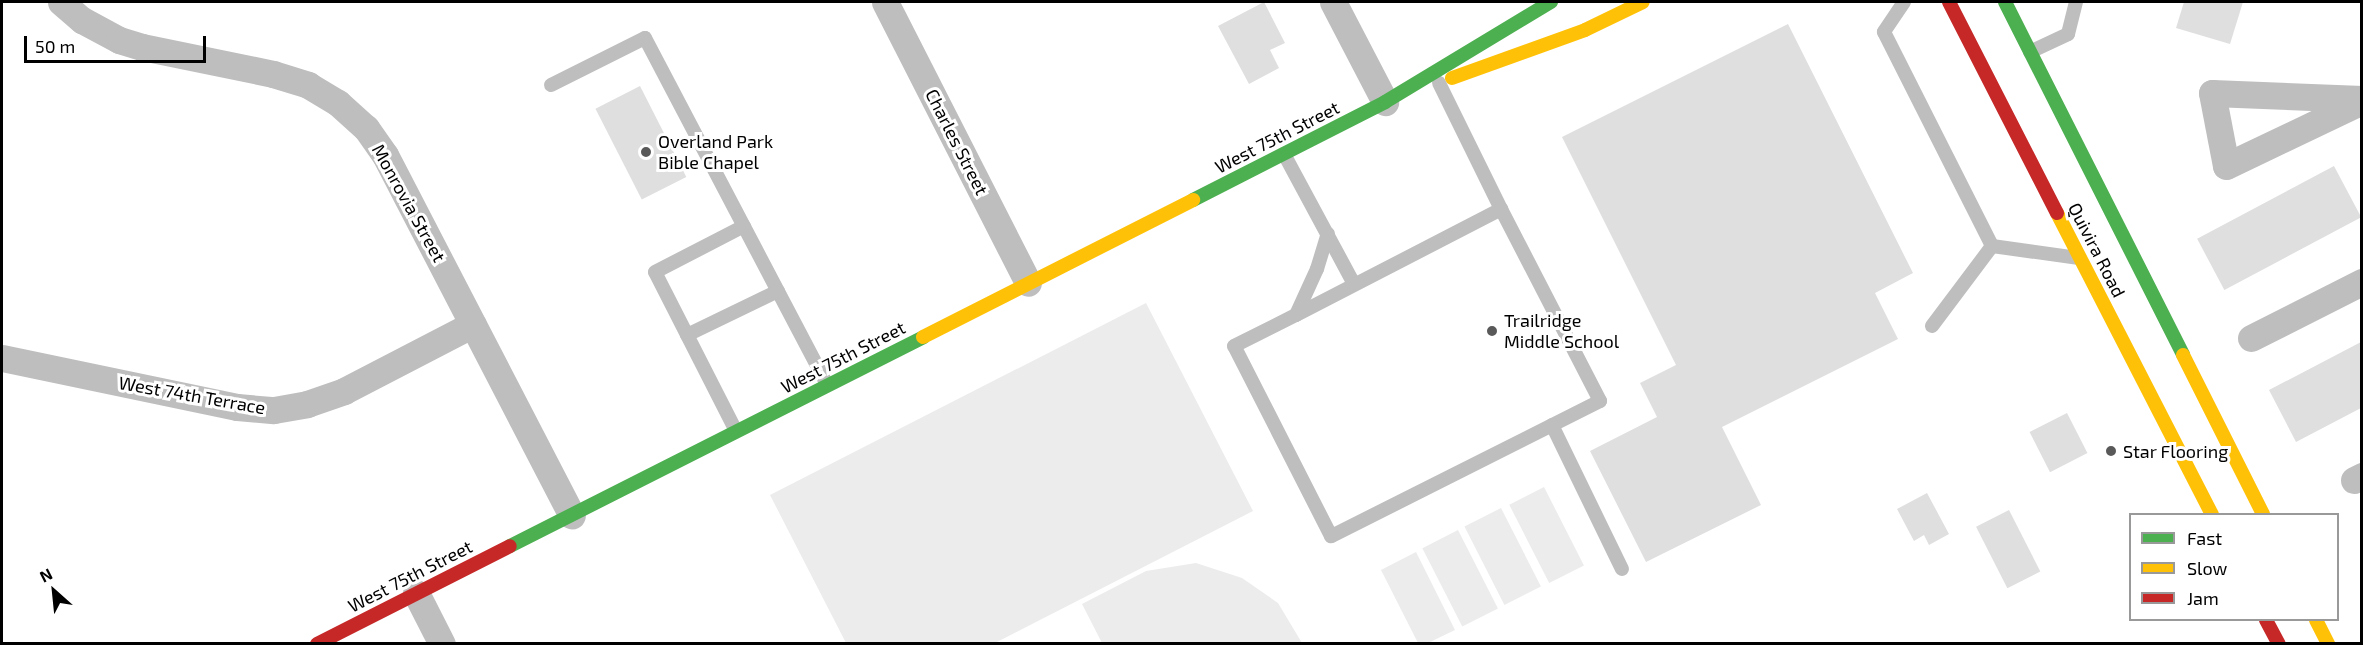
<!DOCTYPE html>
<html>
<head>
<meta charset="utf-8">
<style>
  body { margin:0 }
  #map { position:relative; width:2363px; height:645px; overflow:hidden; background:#fff; font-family:"Exo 2",sans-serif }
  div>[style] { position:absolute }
  .green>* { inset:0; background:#ececec; transform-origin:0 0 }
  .building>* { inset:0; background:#dfdfdf; transform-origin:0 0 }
  .lane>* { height:14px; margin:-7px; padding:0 7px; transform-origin:7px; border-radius:7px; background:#bebebe }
  .street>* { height:27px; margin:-13.5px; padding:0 13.5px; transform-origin:13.5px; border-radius:13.5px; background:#bebebe }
  .fast>* { height:14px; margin:-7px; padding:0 7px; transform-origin:7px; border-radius:7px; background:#4caf50 }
  .slow>* { height:14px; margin:-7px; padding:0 7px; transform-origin:7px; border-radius:7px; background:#ffc107 }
  .jam>* { height:14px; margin:-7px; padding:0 7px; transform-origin:7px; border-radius:7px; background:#c62828 }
  .dots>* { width:16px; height:16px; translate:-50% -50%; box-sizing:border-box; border:3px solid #fff; border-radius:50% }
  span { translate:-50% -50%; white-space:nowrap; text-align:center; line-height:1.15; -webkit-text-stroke:6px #fff; paint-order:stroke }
  .street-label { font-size:18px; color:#000 }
  .poi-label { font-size:18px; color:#000 }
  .left { translate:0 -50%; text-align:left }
  .frame { position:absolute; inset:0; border:3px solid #000; pointer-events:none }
  .legend { position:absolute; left:2129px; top:513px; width:210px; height:108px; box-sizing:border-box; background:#fff; border:2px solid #999; margin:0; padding:8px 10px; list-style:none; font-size:18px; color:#000 }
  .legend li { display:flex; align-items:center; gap:12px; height:30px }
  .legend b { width:30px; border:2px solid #999 }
  .north { position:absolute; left:24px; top:561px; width:60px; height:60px; -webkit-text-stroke:4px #fff; paint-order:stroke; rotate:333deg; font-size:16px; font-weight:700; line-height:24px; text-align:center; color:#000 }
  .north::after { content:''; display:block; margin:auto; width:21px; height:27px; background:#000; clip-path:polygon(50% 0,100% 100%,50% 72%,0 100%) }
  .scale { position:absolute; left:24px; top:36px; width:182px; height:27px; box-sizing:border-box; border:3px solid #000; border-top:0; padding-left:8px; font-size:18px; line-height:21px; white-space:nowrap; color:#000; -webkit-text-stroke:4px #fff; paint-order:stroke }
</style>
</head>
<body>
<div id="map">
  <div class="green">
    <div style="clip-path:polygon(1146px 303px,1253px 511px,995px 643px,846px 643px,770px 495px)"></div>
    <div style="left:1544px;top:487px;width:88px;height:39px;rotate:63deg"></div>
    <div style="left:1501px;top:508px;width:88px;height:41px;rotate:63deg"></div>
    <div style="left:1458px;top:530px;width:88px;height:40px;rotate:63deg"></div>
    <div style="clip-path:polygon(1416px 552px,1455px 630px,1428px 643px,1418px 643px,1381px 570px)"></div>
    <div style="clip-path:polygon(1196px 563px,1242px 578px,1278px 603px,1302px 643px,1102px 643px,1082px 604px,1146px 571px)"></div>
  </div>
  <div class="building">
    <div style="clip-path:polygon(1264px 2px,1285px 43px,1270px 50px,1279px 68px,1249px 84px,1218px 26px)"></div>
    <div style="clip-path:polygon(2184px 2px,2243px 2px,2230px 44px,2176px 28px)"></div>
    <div style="clip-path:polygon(1788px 24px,1913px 273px,1875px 293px,1898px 339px,1722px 427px,1761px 505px,1646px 562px,1590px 451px,1657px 417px,1640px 383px,1676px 365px,1562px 137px)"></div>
    <div style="left:640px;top:86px;width:102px;height:50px;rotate:63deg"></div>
    <div style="left:2334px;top:166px;width:58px;height:155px;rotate:62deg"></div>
    <div style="clip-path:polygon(2361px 342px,2361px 408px,2296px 442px,2269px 390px)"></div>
    <div style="left:2067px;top:413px;width:45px;height:42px;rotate:63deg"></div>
    <div style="clip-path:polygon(1927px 493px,1949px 534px,1929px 545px,1924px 535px,1914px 541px,1897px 509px)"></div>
    <div style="left:2009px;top:510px;width:69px;height:37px;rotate:63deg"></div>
  </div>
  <div class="lane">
    <div style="left:1904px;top:2px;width:36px;rotate:124deg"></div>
    <div style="left:1884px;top:32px;width:240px;rotate:63.2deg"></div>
    <div style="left:1992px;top:246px;width:88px;rotate:7.9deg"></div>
    <div style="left:2030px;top:52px;width:42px;rotate:-25.3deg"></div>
    <div style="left:2068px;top:34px;width:33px;rotate:-76deg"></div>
    <div style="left:1439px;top:83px;width:140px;rotate:63.8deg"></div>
    <div style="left:551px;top:85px;width:105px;rotate:-26.6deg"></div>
    <div style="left:645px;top:38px;width:392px;rotate:62.3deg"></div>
    <div style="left:1284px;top:154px;width:148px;rotate:61.7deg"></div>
    <div style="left:1296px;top:315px;width:231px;rotate:-27.3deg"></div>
    <div style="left:1501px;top:209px;width:216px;rotate:62.7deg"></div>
    <div style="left:1600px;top:401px;width:301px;rotate:153.3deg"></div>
    <div style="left:1331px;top:536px;width:213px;rotate:-117deg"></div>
    <div style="left:1234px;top:346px;width:69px;rotate:-26.6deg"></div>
    <div style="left:1296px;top:315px;width:51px;rotate:-65.5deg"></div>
    <div style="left:1317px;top:269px;width:37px;rotate:-73deg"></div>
    <div style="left:1932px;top:326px;width:100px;rotate:-53.1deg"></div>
    <div style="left:687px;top:335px;width:101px;rotate:-25.8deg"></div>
    <div style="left:1552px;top:425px;width:160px;rotate:64.1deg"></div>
    <div style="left:736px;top:431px;width:178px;rotate:-117deg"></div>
    <div style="left:655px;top:272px;width:100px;rotate:-27.3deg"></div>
  </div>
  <div class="street">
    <div style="left:61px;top:2px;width:28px;rotate:41deg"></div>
    <div style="left:82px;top:20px;width:42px;rotate:28.4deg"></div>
    <div style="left:119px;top:40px;width:24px;rotate:17deg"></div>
    <div style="left:142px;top:47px;width:134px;rotate:11.6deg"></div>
    <div style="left:273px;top:74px;width:37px;rotate:17deg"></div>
    <div style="left:308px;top:85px;width:35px;rotate:31deg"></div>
    <div style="left:338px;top:103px;width:38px;rotate:42deg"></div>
    <div style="left:366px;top:128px;width:33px;rotate:55deg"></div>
    <div style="left:385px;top:155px;width:406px;rotate:62.6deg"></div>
    <div style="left:885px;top:2px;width:315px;rotate:63deg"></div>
    <div style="left:1333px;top:2px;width:113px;rotate:62.5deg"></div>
    <div style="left:2362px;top:99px;width:150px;rotate:-177.7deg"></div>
    <div style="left:2212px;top:93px;width:74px;rotate:79.1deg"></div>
    <div style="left:2226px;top:166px;width:151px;rotate:-25.5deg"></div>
    <div style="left:2251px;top:338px;width:124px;rotate:-26.8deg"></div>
    <div style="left:2px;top:358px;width:240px;rotate:11.8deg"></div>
    <div style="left:237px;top:407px;width:37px;rotate:5deg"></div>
    <div style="left:274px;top:410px;width:34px;rotate:-10deg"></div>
    <div style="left:307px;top:404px;width:39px;rotate:-19deg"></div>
    <div style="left:344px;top:391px;width:145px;rotate:-27.4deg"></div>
    <div style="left:2354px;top:480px;width:9px;rotate:-27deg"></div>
    <div style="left:416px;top:593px;width:57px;rotate:63deg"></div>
  </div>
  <div class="fast">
    <div style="left:2005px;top:2px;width:395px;rotate:63.2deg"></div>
    <div style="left:1193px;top:200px;width:216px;rotate:-27deg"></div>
    <div style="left:1385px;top:102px;width:194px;rotate:-31.1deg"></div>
    <div style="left:510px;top:546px;width:463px;rotate:-26.8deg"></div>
  </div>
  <div class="slow">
    <div style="left:1452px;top:78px;width:141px;rotate:-19.8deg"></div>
    <div style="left:1585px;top:30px;width:64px;rotate:-25.8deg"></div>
    <div style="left:2057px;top:213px;width:339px;rotate:62.8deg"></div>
    <div style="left:923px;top:337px;width:303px;rotate:-26.9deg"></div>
    <div style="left:2183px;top:355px;width:178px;rotate:63.3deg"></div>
    <div style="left:2316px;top:620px;width:27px;rotate:63deg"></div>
  </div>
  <div class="jam">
    <div style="left:1949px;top:2px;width:237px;rotate:62.9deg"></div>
    <div style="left:2266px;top:620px;width:27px;rotate:62deg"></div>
    <div style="left:317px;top:644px;width:216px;rotate:-26.9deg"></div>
  </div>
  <div class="dots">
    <div style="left:646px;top:152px;background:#595959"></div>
    <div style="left:1492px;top:331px;background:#595959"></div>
    <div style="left:2111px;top:451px;background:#595959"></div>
  </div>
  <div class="street-label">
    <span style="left:1277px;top:137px;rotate:-27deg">West 75th Street</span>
    <span style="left:957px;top:142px;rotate:63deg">Charles Street</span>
    <span style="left:409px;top:203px;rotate:61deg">Monrovia Street</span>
    <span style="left:2097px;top:250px;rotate:63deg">Quivira Road</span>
    <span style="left:843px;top:357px;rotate:-27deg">West 75th Street</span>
    <span style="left:192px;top:395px;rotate:10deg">West 74th Terrace</span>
    <span style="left:410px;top:576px;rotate:-27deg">West 75th Street</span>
  </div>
  <div class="poi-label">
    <span class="left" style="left:658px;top:152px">Overland Park<br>Bible Chapel</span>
    <span class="left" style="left:1504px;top:331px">Trailridge<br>Middle School</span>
    <span class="left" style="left:2123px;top:451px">Star Flooring</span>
  </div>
  <div class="frame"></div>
  <ul class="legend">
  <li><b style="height:8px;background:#4caf50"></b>Fast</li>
  <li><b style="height:8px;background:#ffc107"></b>Slow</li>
  <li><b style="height:8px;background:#c62828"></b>Jam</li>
  </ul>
  <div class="north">N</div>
  <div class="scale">50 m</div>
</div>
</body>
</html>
